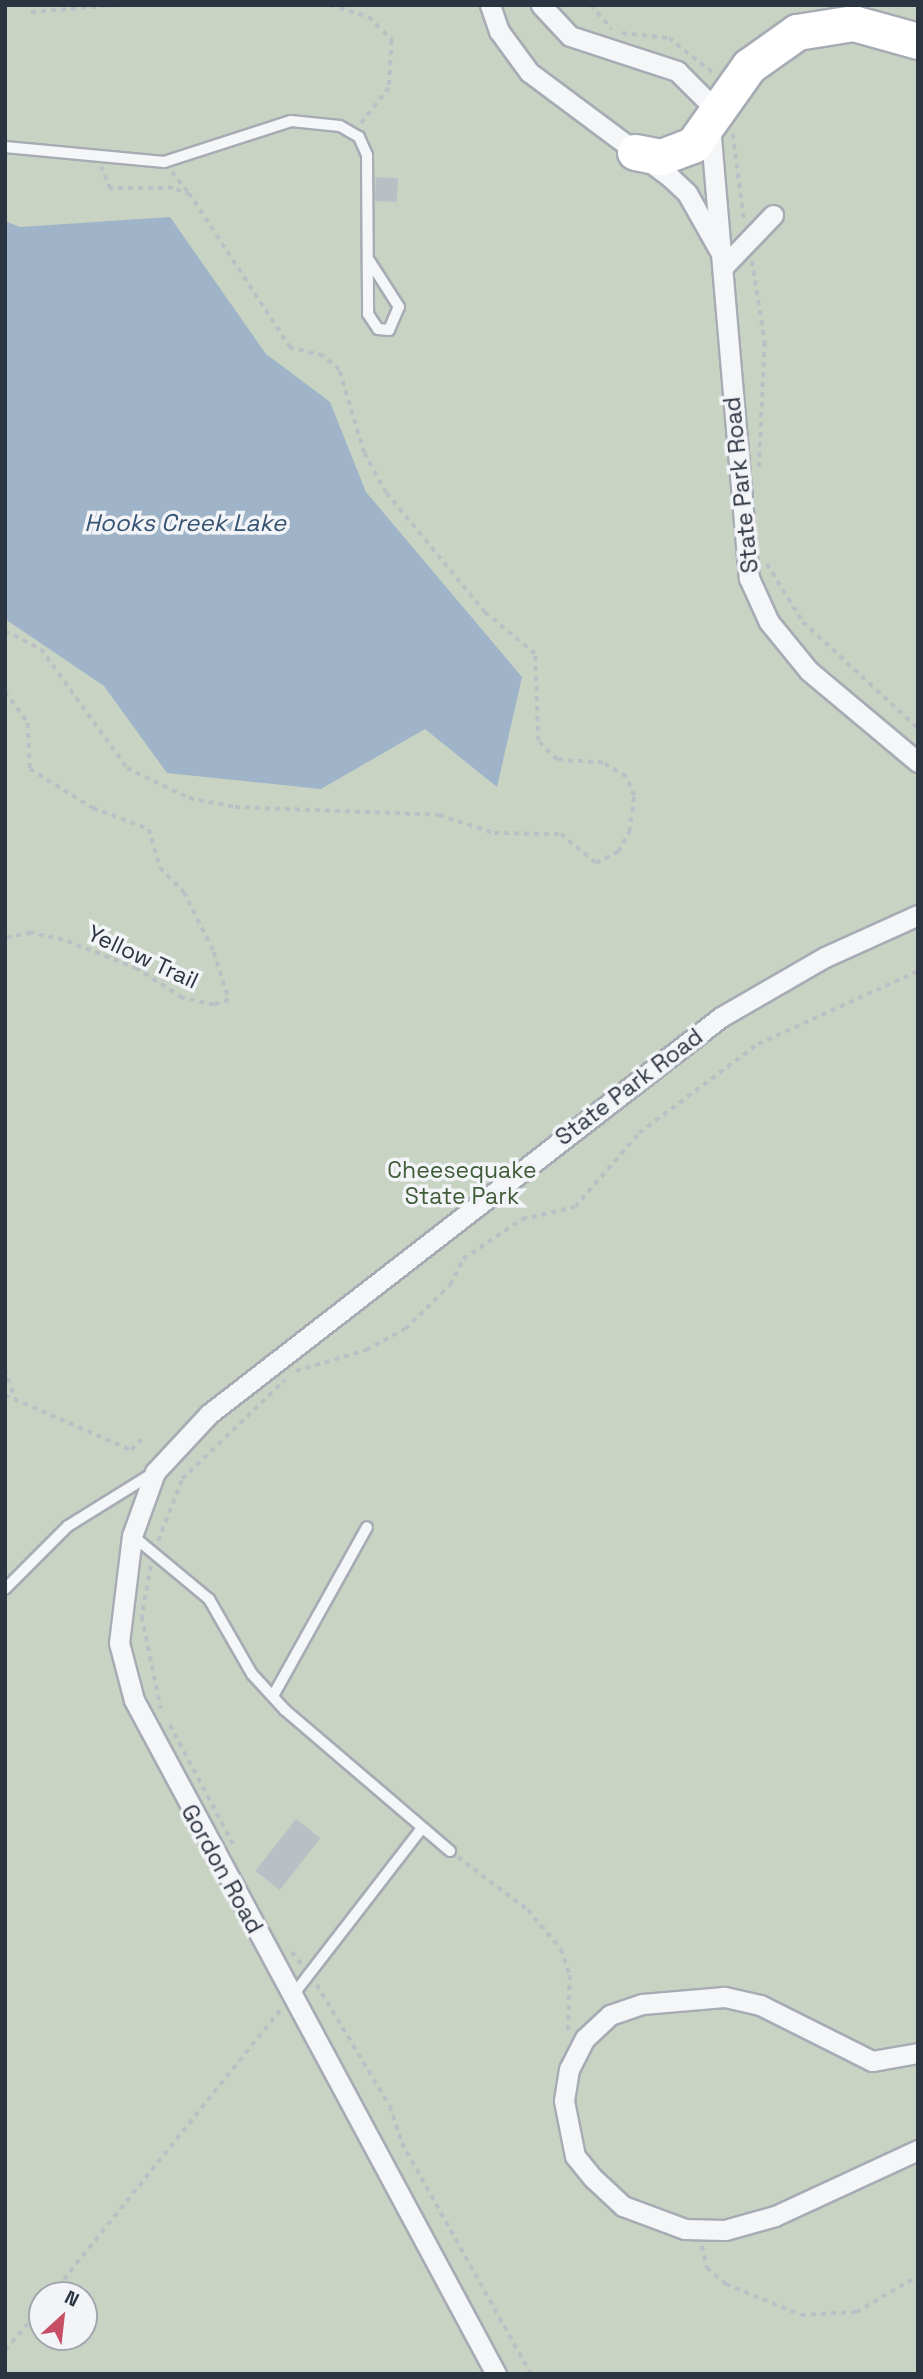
<!DOCTYPE html>
<html>
<head>
<meta charset="utf-8">
<style>
  body { margin:0 }
  #map { position:relative; width:923px; height:2379px; overflow:hidden; background:#e2e5ea; font-family:"Space Grotesk",sans-serif }
  div>[style] { position:absolute }
  .green>* { inset:0; background:#c8d3c4 }
  .water>* { inset:0; background:#9fb4c8 }
  .building>* { inset:0; background:#babfc6; transform-origin:0 0 }
  .path>* { height:3.5px; margin-top:-1.75px; transform-origin:0; background:repeating-linear-gradient(90deg,#bcc0c5 0 5px,transparent 0 10px) }
  .roads { filter:drop-shadow(2px 0 #a7acb4) drop-shadow(-2px 0 #a7acb4) drop-shadow(0 2px #a7acb4) drop-shadow(0 -2px #a7acb4) }
  .service>* { height:10px; margin:-5px; padding:0 5px; transform-origin:5px; border-radius:5px; background:#f5f6f8 }
  .minor>* { height:19px; margin:-9.5px; padding:0 9.5px; transform-origin:9.5px; border-radius:9.5px; background:#f5f6f8 }
  .motorway>* { height:35px; margin:-17.5px; padding:0 17.5px; transform-origin:17.5px; border-radius:17.5px; background:#fff }
  span { translate:-50% -50%; white-space:nowrap; text-align:center; line-height:1.15; -webkit-text-stroke:7px #f2f4f7; paint-order:stroke }
  .street-label { font-size:23px; color:#2b3441 }
  .park-label { font-size:23px; color:#415c39 }
  .water-label { font-size:24px; color:#375473; font-style:italic }
  .frame { position:absolute; inset:0; border:7px solid #2b3441; pointer-events:none }
  .north { position:absolute; left:28px; top:2281px; width:70px; height:70px; box-sizing:border-box; background:#f2f4f7; border:2px solid #a2a7ae; border-radius:50%; rotate:27deg; font-size:19px; font-weight:700; line-height:28px; text-align:center; color:#2b3441 }
  .north::after { content:''; display:block; margin:auto; width:24px; height:32px; background:#c74f65; clip-path:polygon(50% 0,100% 100%,50% 72%,0 100%) }
</style>
</head>
<body>
<div id="map">
  <div class="green">
    <div style="clip-path:polygon(evenodd,5px 5px,918px 5px,918px 2374px,5px 2374px,5px 5px,42px 2295px,84px 2295px,84px 2337px,42px 2337px,42px 2295px)"></div>
  </div>
  <div class="water">
    <div style="clip-path:polygon(170px 217px,266px 354px,330px 402px,366px 492px,522px 677px,497px 787px,425px 729px,321px 789px,167px 773px,104px 686px,5px 619px,5px 221px,20px 227px)"></div>
  </div>
  <div class="building">
    <div style="left:376px;top:177px;width:22px;height:24px;rotate:3deg"></div>
    <div style="left:296px;top:1819px;width:31px;height:66px;rotate:38deg"></div>
  </div>
  <div class="path">
    <div style="left:330px;top:5px;width:41px;rotate:17.1deg"></div>
    <div style="left:369px;top:17px;width:33px;rotate:45deg"></div>
    <div style="left:392px;top:40px;width:48px;rotate:93.6deg"></div>
    <div style="left:389px;top:88px;width:46px;rotate:127.9deg"></div>
    <div style="left:591px;top:5px;width:32px;rotate:49deg"></div>
    <div style="left:31px;top:12px;width:85px;rotate:-4.7deg"></div>
    <div style="left:622px;top:33px;width:47px;rotate:6.1deg"></div>
    <div style="left:669px;top:38px;width:55px;rotate:38.3deg"></div>
    <div style="left:733px;top:134px;width:87px;rotate:82.7deg"></div>
    <div style="left:172px;top:172px;width:27px;rotate:51deg"></div>
    <div style="left:752px;top:261px;width:82px;rotate:80.9deg"></div>
    <div style="left:765px;top:342px;width:127px;rotate:92.7deg"></div>
    <div style="left:767px;top:564px;width:68px;rotate:58.2deg"></div>
    <div style="left:803px;top:622px;width:156px;rotate:42.7deg"></div>
    <div style="left:5px;top:631px;width:40px;rotate:26.6deg"></div>
    <div style="left:41px;top:649px;width:147px;rotate:54.1deg"></div>
    <div style="left:127px;top:768px;width:69px;rotate:25.8deg"></div>
    <div style="left:189px;top:798px;width:47px;rotate:11.1deg"></div>
    <div style="left:235px;top:807px;width:204px;rotate:2.2deg"></div>
    <div style="left:439px;top:815px;width:58px;rotate:18.1deg"></div>
    <div style="left:494px;top:833px;width:67px;rotate:0.9deg"></div>
    <div style="left:561px;top:834px;width:45px;rotate:39.6deg"></div>
    <div style="left:596px;top:863px;width:25px;rotate:-27deg"></div>
    <div style="left:618px;top:852px;width:23px;rotate:-61deg"></div>
    <div style="left:629px;top:832px;width:36px;rotate:-82deg"></div>
    <div style="left:634px;top:796px;width:21px;rotate:-113deg"></div>
    <div style="left:626px;top:777px;width:27px;rotate:-149deg"></div>
    <div style="left:603px;top:763px;width:46px;rotate:-176.3deg"></div>
    <div style="left:557px;top:760px;width:27px;rotate:-135deg"></div>
    <div style="left:538px;top:741px;width:87px;rotate:-92deg"></div>
    <div style="left:535px;top:654px;width:65px;rotate:-140.6deg"></div>
    <div style="left:485px;top:613px;width:156px;rotate:-129.5deg"></div>
    <div style="left:386px;top:493px;width:46px;rotate:-118.8deg"></div>
    <div style="left:364px;top:453px;width:87px;rotate:-106.8deg"></div>
    <div style="left:339px;top:370px;width:21px;rotate:-139deg"></div>
    <div style="left:323px;top:356px;width:34px;rotate:-166deg"></div>
    <div style="left:290px;top:348px;width:183px;rotate:-123.2deg"></div>
    <div style="left:190px;top:195px;width:18px;rotate:-158deg"></div>
    <div style="left:173px;top:188px;width:63px;rotate:179.1deg"></div>
    <div style="left:110px;top:189px;width:24px;rotate:-112deg"></div>
    <div style="left:5px;top:692px;width:39px;rotate:53deg"></div>
    <div style="left:28px;top:723px;width:46px;rotate:87.5deg"></div>
    <div style="left:30px;top:769px;width:74px;rotate:31.8deg"></div>
    <div style="left:93px;top:808px;width:60px;rotate:20.6deg"></div>
    <div style="left:149px;top:829px;width:41px;rotate:74.2deg"></div>
    <div style="left:160px;top:868px;width:34px;rotate:45deg"></div>
    <div style="left:184px;top:892px;width:67px;rotate:63.4deg"></div>
    <div style="left:214px;top:952px;width:50px;rotate:72.6deg"></div>
    <div style="left:229px;top:1000px;width:16px;rotate:162deg"></div>
    <div style="left:214px;top:1005px;width:33px;rotate:-168deg"></div>
    <div style="left:182px;top:998px;width:54px;rotate:-147.2deg"></div>
    <div style="left:137px;top:969px;width:79px;rotate:-158.6deg"></div>
    <div style="left:63px;top:940px;width:33px;rotate:-168deg"></div>
    <div style="left:31px;top:933px;width:26px;rotate:169deg"></div>
    <div style="left:5px;top:1369px;width:31px;rotate:71deg"></div>
    <div style="left:296px;top:1371px;width:73px;rotate:-16.7deg"></div>
    <div style="left:366px;top:1350px;width:44px;rotate:-28.3deg"></div>
    <div style="left:405px;top:1329px;width:63px;rotate:-44.4deg"></div>
    <div style="left:450px;top:1285px;width:29px;rotate:-63deg"></div>
    <div style="left:463px;top:1259px;width:71px;rotate:-34.1deg"></div>
    <div style="left:522px;top:1219px;width:54px;rotate:-12.8deg"></div>
    <div style="left:575px;top:1207px;width:98px;rotate:-49.1deg"></div>
    <div style="left:639px;top:1133px;width:149px;rotate:-36.8deg"></div>
    <div style="left:758px;top:1044px;width:176px;rotate:-24.5deg"></div>
    <div style="left:5px;top:1395px;width:137px;rotate:23.6deg"></div>
    <div style="left:131px;top:1450px;width:18px;rotate:-45deg"></div>
    <div style="left:158px;top:1541px;width:66px;rotate:-68.8deg"></div>
    <div style="left:182px;top:1479px;width:143px;rotate:-43.9deg"></div>
    <div style="left:151px;top:1566px;width:52px;rotate:100deg"></div>
    <div style="left:142px;top:1617px;width:94px;rotate:78.3deg"></div>
    <div style="left:170px;top:1725px;width:138px;rotate:62deg"></div>
    <div style="left:458px;top:1857px;width:88px;rotate:37.1deg"></div>
    <div style="left:528px;top:1910px;width:51px;rotate:49.8deg"></div>
    <div style="left:561px;top:1949px;width:28px;rotate:71deg"></div>
    <div style="left:570px;top:1975px;width:57px;rotate:92deg"></div>
    <div style="left:292px;top:1952px;width:16px;rotate:52deg"></div>
    <div style="left:317px;top:1985px;width:141px;rotate:58.9deg"></div>
    <div style="left:390px;top:2106px;width:39px;rotate:72deg"></div>
    <div style="left:402px;top:2143px;width:265px;rotate:60.8deg"></div>
    <div style="left:702px;top:2246px;width:23px;rotate:77deg"></div>
    <div style="left:707px;top:2268px;width:25px;rotate:40deg"></div>
    <div style="left:726px;top:2284px;width:81px;rotate:22.5deg"></div>
    <div style="left:801px;top:2315px;width:55px;rotate:-3.1deg"></div>
    <div style="left:856px;top:2312px;width:72px;rotate:-30.1deg"></div>
    <div style="left:51px;top:2295px;width:366px;rotate:-51.2deg"></div>
    <div style="left:5px;top:2350px;width:57px;rotate:-49.3deg"></div>
  </div>
  <div class="roads">
    <div class="service">
      <div style="left:5px;top:147px;width:160px;rotate:5.4deg"></div>
      <div style="left:164px;top:162px;width:133px;rotate:-17.9deg"></div>
      <div style="left:291px;top:121px;width:49px;rotate:5.8deg"></div>
      <div style="left:340px;top:126px;width:22px;rotate:30deg"></div>
      <div style="left:359px;top:137px;width:20px;rotate:66deg"></div>
      <div style="left:367px;top:155px;width:159px;rotate:89.6deg"></div>
      <div style="left:368px;top:314px;width:18px;rotate:56deg"></div>
      <div style="left:378px;top:329px;width:11px;rotate:5deg"></div>
      <div style="left:389px;top:330px;width:25px;rotate:-67deg"></div>
      <div style="left:399px;top:307px;width:56px;rotate:-122.6deg"></div>
      <div style="left:133px;top:1536px;width:99px;rotate:39.7deg"></div>
      <div style="left:209px;top:1599px;width:86px;rotate:60.2deg"></div>
      <div style="left:252px;top:1674px;width:49px;rotate:47.5deg"></div>
      <div style="left:285px;top:1710px;width:217px;rotate:40.5deg"></div>
      <div style="left:5px;top:1589px;width:89px;rotate:-45deg"></div>
      <div style="left:68px;top:1526px;width:99px;rotate:-31.8deg"></div>
      <div style="left:273px;top:1696px;width:193px;rotate:-60.9deg"></div>
      <div style="left:293px;top:1995px;width:211px;rotate:-52.3deg"></div>
    </div>
    <div class="minor">
      <div style="left:490px;top:5px;width:28px;rotate:71deg"></div>
      <div style="left:499px;top:31px;width:51px;rotate:53.8deg"></div>
      <div style="left:529px;top:72px;width:176px;rotate:36.7deg"></div>
      <div style="left:670px;top:177px;width:23px;rotate:43deg"></div>
      <div style="left:687px;top:193px;width:73px;rotate:60.6deg"></div>
      <div style="left:541px;top:5px;width:42px;rotate:46.9deg"></div>
      <div style="left:570px;top:36px;width:113px;rotate:18.1deg"></div>
      <div style="left:677px;top:71px;width:44px;rotate:45deg"></div>
      <div style="left:708px;top:102px;width:478px;rotate:85.1deg"></div>
      <div style="left:749px;top:578px;width:48px;rotate:65.6deg"></div>
      <div style="left:769px;top:622px;width:63px;rotate:50.8deg"></div>
      <div style="left:809px;top:671px;width:142px;rotate:39.9deg"></div>
      <div style="left:726px;top:264px;width:68px;rotate:-46.2deg"></div>
      <div style="left:918px;top:2053px;width:47px;rotate:170.1deg"></div>
      <div style="left:872px;top:2061px;width:125px;rotate:-153.4deg"></div>
      <div style="left:760px;top:2005px;width:37px;rotate:-167deg"></div>
      <div style="left:724px;top:1997px;width:82px;rotate:175.1deg"></div>
      <div style="left:642px;top:2004px;width:34px;rotate:161deg"></div>
      <div style="left:610px;top:2015px;width:34px;rotate:137deg"></div>
      <div style="left:585px;top:2038px;width:35px;rotate:117deg"></div>
      <div style="left:569px;top:2069px;width:32px;rotate:99deg"></div>
      <div style="left:564px;top:2101px;width:56px;rotate:78.7deg"></div>
      <div style="left:575px;top:2156px;width:28px;rotate:51deg"></div>
      <div style="left:593px;top:2178px;width:41px;rotate:43deg"></div>
      <div style="left:623px;top:2206px;width:66px;rotate:20.4deg"></div>
      <div style="left:685px;top:2229px;width:40px;rotate:1.4deg"></div>
      <div style="left:725px;top:2230px;width:52px;rotate:-15.6deg"></div>
      <div style="left:775px;top:2216px;width:157px;rotate:-24.8deg"></div>
      <div style="left:496px;top:2374px;width:765px;rotate:-118.24deg"></div>
      <div style="left:134px;top:1700px;width:59px;rotate:-104.7deg"></div>
      <div style="left:119px;top:1643px;width:108px;rotate:-83.1deg"></div>
      <div style="left:132px;top:1536px;width:68px;rotate:-70.2deg"></div>
      <div style="left:155px;top:1472px;width:79px;rotate:-47deg"></div>
      <div style="left:209px;top:1414px;width:648px;rotate:-37.79deg"></div>
      <div style="left:721px;top:1017px;width:120px;rotate:-30deg"></div>
      <div style="left:825px;top:957px;width:102px;rotate:-24.3deg"></div>
    </div>
    <div class="motorway">
      <div style="left:635px;top:152px;width:26px;rotate:11deg"></div>
      <div style="left:661px;top:157px;width:34px;rotate:-21deg"></div>
      <div style="left:693px;top:145px;width:97px;rotate:-54.7deg"></div>
      <div style="left:749px;top:66px;width:59px;rotate:-35.3deg"></div>
      <div style="left:797px;top:32px;width:57px;rotate:-9.1deg"></div>
      <div style="left:853px;top:23px;width:67px;rotate:15.5deg"></div>
    </div>
  </div>
  <div class="street-label">
    <span style="left:741px;top:485px;rotate:-96deg">State Park Road</span>
    <span style="left:143px;top:957px;rotate:25deg">Yellow Trail</span>
    <span style="left:629px;top:1087px;rotate:-37deg">State Park Road</span>
    <span style="left:222px;top:1869px;rotate:61deg">Gordon Road</span>
  </div>
  <div class="park-label">
    <span style="left:462px;top:1183px">Cheesequake<br>State Park</span>
  </div>
  <div class="water-label">
    <span style="left:185px;top:523px">Hooks Creek Lake</span>
  </div>
  <div class="frame"></div>
  <div class="north">N</div>
</div>
</body>
</html>
